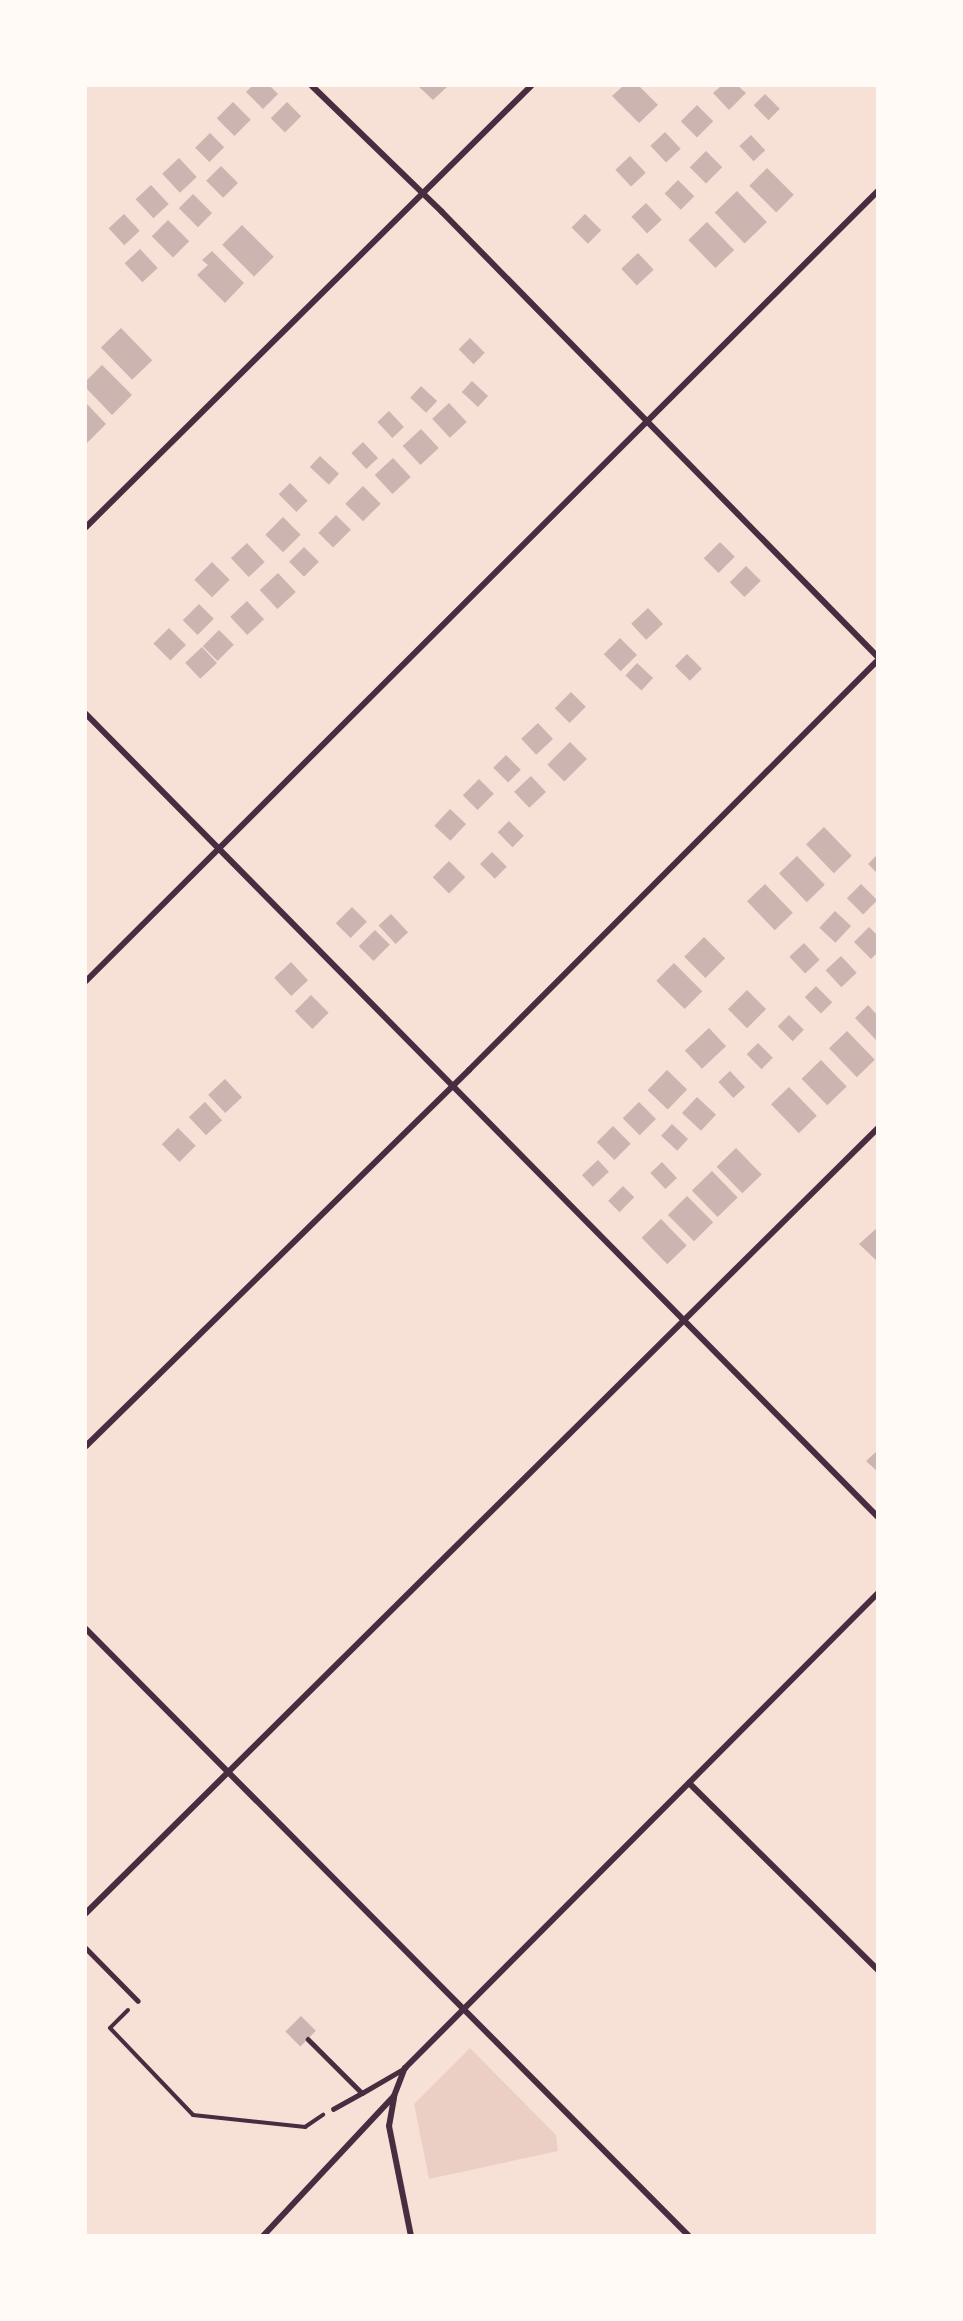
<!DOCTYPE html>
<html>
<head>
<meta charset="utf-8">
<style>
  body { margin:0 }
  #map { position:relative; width:963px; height:2321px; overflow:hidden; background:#f7e1d7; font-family:"Roboto Serif",serif }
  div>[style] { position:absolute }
  .green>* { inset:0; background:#ebcfc5 }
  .building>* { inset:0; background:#ccb4b1; transform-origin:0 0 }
  .path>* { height:4px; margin:-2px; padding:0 2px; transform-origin:2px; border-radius:2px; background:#4a2c40 }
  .service>* { height:4.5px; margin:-2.25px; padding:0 2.25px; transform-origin:2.25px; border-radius:2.25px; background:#4a2c40 }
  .minor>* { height:6px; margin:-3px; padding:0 3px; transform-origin:3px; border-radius:3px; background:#4a2c40 }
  span { translate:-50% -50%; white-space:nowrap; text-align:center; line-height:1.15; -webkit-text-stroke:6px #fffaf5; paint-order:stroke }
  .frame { position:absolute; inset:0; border:87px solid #fffaf5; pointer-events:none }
</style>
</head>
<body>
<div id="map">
  <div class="green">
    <div style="clip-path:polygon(470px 2048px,556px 2135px,558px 2151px,429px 2179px,414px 2104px)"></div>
  </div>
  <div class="building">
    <div style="clip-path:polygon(252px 86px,270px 86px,278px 94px,263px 109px,246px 92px)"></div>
    <div style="clip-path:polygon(418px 86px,448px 86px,433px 100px)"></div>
    <div style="clip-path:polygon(623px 86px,639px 86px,658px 105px,639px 123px,612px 96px)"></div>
    <div style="clip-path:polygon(721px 86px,738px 86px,746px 93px,729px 110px,713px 93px)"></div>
    <div style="left:765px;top:94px;width:21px;height:16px;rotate:45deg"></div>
    <div style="left:233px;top:102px;width:25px;height:23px;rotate:45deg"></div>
    <div style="left:287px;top:102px;width:20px;height:23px;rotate:45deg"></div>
    <div style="left:697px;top:105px;width:23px;height:23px;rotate:45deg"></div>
    <div style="left:665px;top:132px;width:23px;height:20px;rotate:47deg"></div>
    <div style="left:210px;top:133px;width:20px;height:21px;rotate:45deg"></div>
    <div style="left:751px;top:135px;width:21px;height:16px;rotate:47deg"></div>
    <div style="left:706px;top:151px;width:23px;height:23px;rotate:45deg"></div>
    <div style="left:630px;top:156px;width:23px;height:20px;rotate:47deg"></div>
    <div style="left:179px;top:158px;width:26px;height:23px;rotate:47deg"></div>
    <div style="left:221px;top:166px;width:24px;height:21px;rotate:45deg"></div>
    <div style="left:767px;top:168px;width:38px;height:25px;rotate:45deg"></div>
    <div style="left:678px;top:180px;width:23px;height:19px;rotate:45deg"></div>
    <div style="left:151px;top:185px;width:26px;height:21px;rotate:47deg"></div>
    <div style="left:737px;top:191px;width:43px;height:31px;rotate:46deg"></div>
    <div style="left:193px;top:194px;width:27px;height:20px;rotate:45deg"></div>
    <div style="left:646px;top:203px;width:23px;height:20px;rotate:47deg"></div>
    <div style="left:124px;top:214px;width:23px;height:21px;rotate:47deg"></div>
    <div style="left:585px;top:214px;width:23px;height:19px;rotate:45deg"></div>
    <div style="left:168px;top:220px;width:30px;height:23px;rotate:45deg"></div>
    <div style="left:707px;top:222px;width:39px;height:26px;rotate:46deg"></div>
    <div style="left:242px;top:225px;width:45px;height:28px;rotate:45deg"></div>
    <div style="left:140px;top:249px;width:26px;height:21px;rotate:47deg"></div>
    <div style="clip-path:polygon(212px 251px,244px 283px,225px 303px,197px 275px,208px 265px,202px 260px)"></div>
    <div style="left:638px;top:253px;width:23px;height:23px;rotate:47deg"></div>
    <div style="left:121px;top:328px;width:45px;height:28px;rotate:46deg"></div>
    <div style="left:470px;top:338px;width:21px;height:16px;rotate:45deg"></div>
    <div style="clip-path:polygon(102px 365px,132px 395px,112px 415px,86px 388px,86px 381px)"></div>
    <div style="left:472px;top:381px;width:22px;height:15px;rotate:43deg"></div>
    <div style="left:421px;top:386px;width:22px;height:16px;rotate:43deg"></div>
    <div style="clip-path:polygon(86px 403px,106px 424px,87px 443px,86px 442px)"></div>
    <div style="left:449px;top:403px;width:26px;height:23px;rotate:47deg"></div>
    <div style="left:389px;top:411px;width:22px;height:16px;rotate:47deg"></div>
    <div style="left:421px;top:429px;width:26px;height:25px;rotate:47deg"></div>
    <div style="left:363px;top:442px;width:22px;height:16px;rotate:47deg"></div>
    <div style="left:320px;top:456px;width:26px;height:15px;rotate:43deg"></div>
    <div style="left:393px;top:458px;width:26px;height:25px;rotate:47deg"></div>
    <div style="left:290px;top:483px;width:25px;height:16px;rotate:45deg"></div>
    <div style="left:363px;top:486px;width:25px;height:25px;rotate:45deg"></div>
    <div style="left:336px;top:515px;width:21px;height:25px;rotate:45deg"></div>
    <div style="left:283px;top:517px;width:25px;height:25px;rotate:45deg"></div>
    <div style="left:720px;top:542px;width:21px;height:23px;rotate:45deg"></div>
    <div style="left:247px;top:543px;width:26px;height:22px;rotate:47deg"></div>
    <div style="left:304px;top:547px;width:21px;height:21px;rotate:45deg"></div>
    <div style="left:212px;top:562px;width:25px;height:25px;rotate:45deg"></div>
    <div style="left:746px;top:566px;width:21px;height:23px;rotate:45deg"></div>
    <div style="left:278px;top:573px;width:26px;height:25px;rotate:47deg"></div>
    <div style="left:247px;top:601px;width:25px;height:23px;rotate:47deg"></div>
    <div style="left:199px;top:604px;width:21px;height:23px;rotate:45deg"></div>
    <div style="left:648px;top:608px;width:22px;height:23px;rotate:47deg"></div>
    <div style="left:169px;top:628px;width:24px;height:22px;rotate:45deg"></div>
    <div style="left:219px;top:630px;width:21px;height:23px;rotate:45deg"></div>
    <div style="left:620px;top:638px;width:24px;height:23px;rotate:45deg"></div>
    <div style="left:202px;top:647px;width:22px;height:23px;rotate:47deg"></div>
    <div style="left:687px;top:654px;width:21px;height:17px;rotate:45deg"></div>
    <div style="left:637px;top:663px;width:22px;height:17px;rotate:43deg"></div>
    <div style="left:571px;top:692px;width:21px;height:23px;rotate:45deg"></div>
    <div style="left:538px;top:723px;width:22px;height:23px;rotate:47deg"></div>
    <div style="left:570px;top:742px;width:24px;height:32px;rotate:45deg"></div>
    <div style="left:506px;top:755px;width:21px;height:18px;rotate:45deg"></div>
    <div style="left:531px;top:776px;width:22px;height:23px;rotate:47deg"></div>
    <div style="left:479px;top:779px;width:21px;height:23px;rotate:45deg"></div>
    <div style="left:450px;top:809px;width:22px;height:23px;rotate:43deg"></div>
    <div style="left:509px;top:821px;width:21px;height:16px;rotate:45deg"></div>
    <div style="left:824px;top:827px;width:40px;height:25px;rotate:46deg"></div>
    <div style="left:492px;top:852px;width:21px;height:17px;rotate:45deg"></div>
    <div style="clip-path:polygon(878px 854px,878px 874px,868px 864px)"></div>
    <div style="left:797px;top:856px;width:40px;height:25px;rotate:46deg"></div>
    <div style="left:449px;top:861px;width:23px;height:23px;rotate:45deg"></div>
    <div style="left:765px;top:884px;width:40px;height:25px;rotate:46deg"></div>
    <div style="left:861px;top:884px;width:23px;height:20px;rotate:45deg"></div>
    <div style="left:352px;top:907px;width:21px;height:23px;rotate:45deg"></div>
    <div style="left:835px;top:911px;width:22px;height:23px;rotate:43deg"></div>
    <div style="left:391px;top:914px;width:25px;height:17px;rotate:47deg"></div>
    <div style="clip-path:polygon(869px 927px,878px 936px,878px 952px,871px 959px,854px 942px)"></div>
    <div style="left:375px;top:930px;width:21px;height:23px;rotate:45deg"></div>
    <div style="left:704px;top:937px;width:30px;height:28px;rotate:45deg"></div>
    <div style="left:804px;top:943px;width:23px;height:20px;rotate:47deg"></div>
    <div style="left:841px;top:956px;width:23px;height:21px;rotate:47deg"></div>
    <div style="left:291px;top:962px;width:25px;height:23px;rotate:47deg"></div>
    <div style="left:674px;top:963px;width:40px;height:25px;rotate:45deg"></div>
    <div style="left:816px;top:986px;width:23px;height:16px;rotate:45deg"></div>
    <div style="left:747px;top:990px;width:27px;height:27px;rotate:45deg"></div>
    <div style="left:311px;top:995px;width:25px;height:23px;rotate:45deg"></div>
    <div style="clip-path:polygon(868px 1005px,878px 1016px,878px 1042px,855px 1018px)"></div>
    <div style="left:789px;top:1015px;width:21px;height:16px;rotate:45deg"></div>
    <div style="left:709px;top:1028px;width:25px;height:33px;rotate:47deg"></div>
    <div style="left:847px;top:1031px;width:40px;height:25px;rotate:46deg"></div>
    <div style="left:758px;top:1043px;width:21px;height:16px;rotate:45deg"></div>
    <div style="left:821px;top:1060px;width:37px;height:27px;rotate:46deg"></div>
    <div style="left:667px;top:1070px;width:28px;height:28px;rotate:44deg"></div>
    <div style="left:730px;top:1071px;width:22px;height:16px;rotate:47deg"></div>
    <div style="left:225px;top:1079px;width:25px;height:23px;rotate:47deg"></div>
    <div style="left:789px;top:1087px;width:40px;height:25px;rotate:46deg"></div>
    <div style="left:697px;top:1097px;width:26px;height:22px;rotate:43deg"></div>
    <div style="left:205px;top:1102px;width:25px;height:22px;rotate:47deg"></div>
    <div style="left:639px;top:1102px;width:24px;height:23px;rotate:45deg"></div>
    <div style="left:672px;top:1124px;width:22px;height:16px;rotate:43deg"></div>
    <div style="left:613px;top:1126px;width:25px;height:23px;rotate:45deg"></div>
    <div style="left:178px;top:1128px;width:25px;height:23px;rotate:45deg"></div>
    <div style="left:736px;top:1148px;width:37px;height:27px;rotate:46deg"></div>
    <div style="left:598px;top:1160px;width:16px;height:22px;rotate:47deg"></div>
    <div style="left:662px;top:1162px;width:22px;height:16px;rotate:47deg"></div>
    <div style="left:712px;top:1171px;width:37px;height:28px;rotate:46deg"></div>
    <div style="left:623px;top:1186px;width:16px;height:21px;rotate:45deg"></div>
    <div style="left:687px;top:1196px;width:37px;height:27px;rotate:45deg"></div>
    <div style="left:661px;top:1219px;width:37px;height:27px;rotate:46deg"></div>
    <div style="clip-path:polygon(878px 1227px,878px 1262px,859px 1244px)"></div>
    <div style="clip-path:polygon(878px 1450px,878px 1472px,866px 1461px)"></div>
    <div style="left:301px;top:2016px;width:21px;height:22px;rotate:45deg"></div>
  </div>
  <div class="path">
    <div style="left:128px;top:2010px;width:25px;rotate:135deg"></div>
    <div style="left:110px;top:2028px;width:120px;rotate:46.3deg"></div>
    <div style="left:193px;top:2115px;width:113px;rotate:6.1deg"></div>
    <div style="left:305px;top:2127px;width:22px;rotate:-34deg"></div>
  </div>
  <div class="service">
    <div style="left:86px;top:1948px;width:74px;rotate:45.5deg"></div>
    <div style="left:308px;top:2039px;width:76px;rotate:45deg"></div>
    <div style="left:362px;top:2093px;width:50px;rotate:-30.2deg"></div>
    <div style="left:333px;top:2109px;width:33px;rotate:-29deg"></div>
  </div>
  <div class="minor">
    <div style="left:312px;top:86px;width:181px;rotate:44.1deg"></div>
    <div style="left:442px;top:212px;width:623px;rotate:45.59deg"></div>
    <div style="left:86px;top:527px;width:627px;rotate:-44.74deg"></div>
    <div style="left:86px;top:714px;width:1128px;rotate:45.4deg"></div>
    <div style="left:86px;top:981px;width:1119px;rotate:-44.93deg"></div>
    <div style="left:86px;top:1446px;width:537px;rotate:-44.47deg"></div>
    <div style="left:469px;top:1070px;width:579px;rotate:-45.07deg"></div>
    <div style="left:86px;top:1629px;width:856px;rotate:45.19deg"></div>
    <div style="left:689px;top:1783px;width:266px;rotate:44.7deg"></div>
    <div style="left:86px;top:1913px;width:1115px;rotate:-44.75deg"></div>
    <div style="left:394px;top:2098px;width:28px;rotate:100deg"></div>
    <div style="left:389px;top:2126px;width:112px;rotate:78.7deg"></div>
    <div style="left:263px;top:2236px;width:192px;rotate:-46.9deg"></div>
    <div style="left:394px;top:2096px;width:30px;rotate:-69deg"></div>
    <div style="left:405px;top:2068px;width:670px;rotate:-45.12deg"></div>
  </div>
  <div class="frame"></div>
</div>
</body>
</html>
